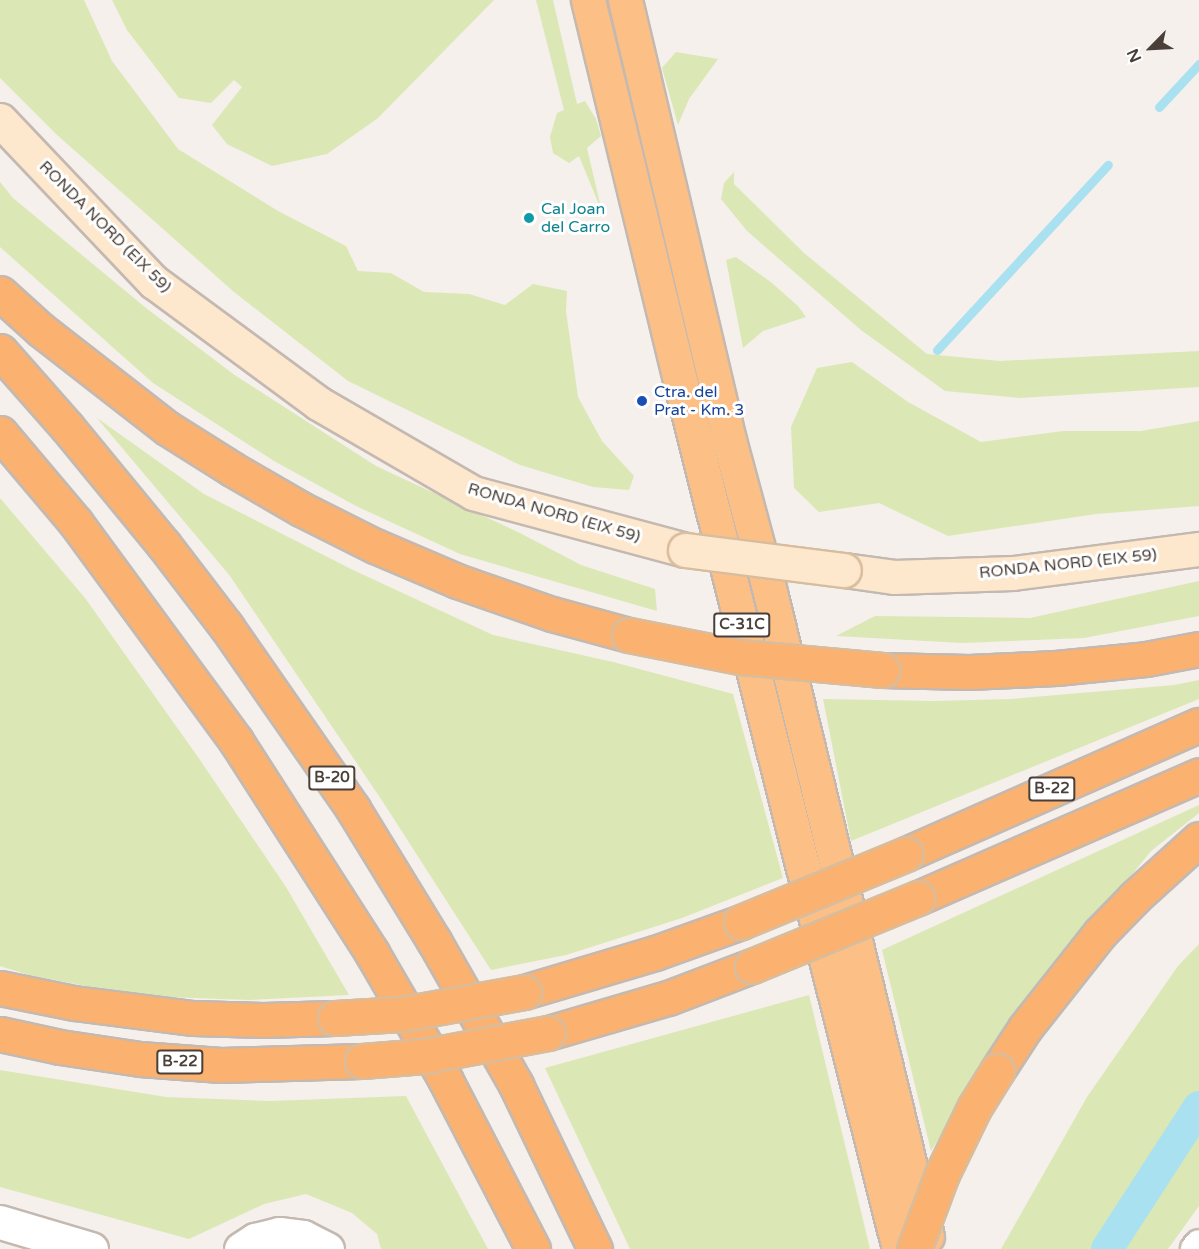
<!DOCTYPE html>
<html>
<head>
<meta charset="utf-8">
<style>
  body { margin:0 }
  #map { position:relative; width:1199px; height:1249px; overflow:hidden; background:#f5f0eb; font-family:"Varela Round",sans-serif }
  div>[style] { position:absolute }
  .green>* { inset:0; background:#dbe8b5 }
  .stream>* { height:9px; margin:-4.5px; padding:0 4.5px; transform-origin:4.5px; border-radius:4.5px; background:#aae1f0 }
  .canal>* { height:32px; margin:-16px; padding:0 16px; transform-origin:16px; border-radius:16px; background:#aae1f0 }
  .roads { filter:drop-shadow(2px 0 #c4b9b1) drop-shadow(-2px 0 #c4b9b1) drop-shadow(0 2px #c4b9b1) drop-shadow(0 -2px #c4b9b1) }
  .minor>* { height:28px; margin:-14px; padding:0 14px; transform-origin:14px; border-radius:14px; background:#fff }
  .tertiary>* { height:33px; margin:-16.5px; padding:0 16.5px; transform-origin:16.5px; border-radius:16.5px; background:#fff }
  .secondary>* { height:33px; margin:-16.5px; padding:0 16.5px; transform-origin:16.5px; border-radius:16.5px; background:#fee8cd }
  .trunk>* { height:33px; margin:-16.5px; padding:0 16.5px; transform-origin:16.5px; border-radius:16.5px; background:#fcc086 }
  .motorway>* { height:33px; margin:-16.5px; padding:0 16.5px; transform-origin:16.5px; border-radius:16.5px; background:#fbb270 }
  .bridges { filter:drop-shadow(2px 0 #d7bd9e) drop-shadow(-2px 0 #d7bd9e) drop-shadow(0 2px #d7bd9e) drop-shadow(0 -2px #d7bd9e) }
  .secondary-bridge>* { height:33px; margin:-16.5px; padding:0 16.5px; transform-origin:16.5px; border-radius:16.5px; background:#fee8cd }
  .motorway-bridge>* { height:33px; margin:-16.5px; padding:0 16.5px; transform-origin:16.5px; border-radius:16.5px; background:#fbb270 }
  .dots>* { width:16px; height:16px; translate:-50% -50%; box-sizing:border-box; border:3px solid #fff; border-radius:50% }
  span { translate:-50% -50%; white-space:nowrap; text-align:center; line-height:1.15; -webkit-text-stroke:6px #fff; paint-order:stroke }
  .shield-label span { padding:2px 4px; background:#fff; border:2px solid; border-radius:4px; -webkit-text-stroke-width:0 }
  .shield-label { font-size:15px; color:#4a4039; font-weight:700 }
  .culture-label { font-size:16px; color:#0d838f }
  .left { translate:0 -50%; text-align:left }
  .street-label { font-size:16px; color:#4a4039 }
  .transit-label { font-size:16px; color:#164399 }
  .north { position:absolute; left:1121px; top:18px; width:60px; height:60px; -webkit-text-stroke:4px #fff; paint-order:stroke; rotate:246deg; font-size:16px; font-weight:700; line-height:24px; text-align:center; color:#4a4039 }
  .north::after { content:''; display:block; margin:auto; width:21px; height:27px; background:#4a4039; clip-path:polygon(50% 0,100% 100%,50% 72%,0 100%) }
</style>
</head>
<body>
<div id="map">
  <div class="green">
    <div style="clip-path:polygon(0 0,84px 0,112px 61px,178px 149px,278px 211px,346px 246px,358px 271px,391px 273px,424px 292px,469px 294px,505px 305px,533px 284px,567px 291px,566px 311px,578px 397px,602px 441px,634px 476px,629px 490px,593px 487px,520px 465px,348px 381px,234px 292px,56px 134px,0 78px)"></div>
    <div style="clip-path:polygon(112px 0,494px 0,378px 118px,327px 154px,272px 166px,227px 144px,212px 125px,242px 87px,234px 80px,211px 103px,179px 98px,127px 30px)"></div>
    <div style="clip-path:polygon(536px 0,553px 0,577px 104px,585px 101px,596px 119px,601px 136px,587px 148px,602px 212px,579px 156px,569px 163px,553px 153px,550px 137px,557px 113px,564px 110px)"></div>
    <div style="clip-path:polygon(676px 52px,718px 59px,689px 99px,678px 125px,662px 68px)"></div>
    <div style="clip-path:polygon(734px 172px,734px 184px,804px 253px,927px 354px,1000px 361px,1199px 351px,1199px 387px,1020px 398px,945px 391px,861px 330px,747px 231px,721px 199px,724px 183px)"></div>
    <div style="clip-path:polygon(0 182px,13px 198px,146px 308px,236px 376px,376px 466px,520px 533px,581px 565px,655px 589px,657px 611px,460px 554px,356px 506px,274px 461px,153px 383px,0 247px)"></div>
    <div style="clip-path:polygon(736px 257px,772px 283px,798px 306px,806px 317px,763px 331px,743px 348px,726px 260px)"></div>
    <div style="clip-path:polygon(852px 362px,908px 402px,981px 442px,1063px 431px,1141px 431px,1199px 421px,1199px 506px,1096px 514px,948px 536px,879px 503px,819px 512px,794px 488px,791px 427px,817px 368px)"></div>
    <div style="clip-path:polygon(97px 418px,204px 494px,351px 569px,493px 635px,613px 662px,733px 694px,783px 878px,682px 918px,566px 955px,491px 970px,381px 799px,230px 576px)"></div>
    <div style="clip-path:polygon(0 498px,85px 598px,198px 757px,286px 887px,349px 995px,250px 1000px,137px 996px,29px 975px,0 966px)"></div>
    <div style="clip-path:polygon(1199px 581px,1199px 616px,1084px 638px,962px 643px,836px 636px,875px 616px,1030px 618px)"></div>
    <div style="clip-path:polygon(1199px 680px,1199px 699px,851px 841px,823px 699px,934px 701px,1011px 699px,1174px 685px)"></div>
    <div style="clip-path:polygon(1199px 805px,1199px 813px,1151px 851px,1009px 1026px,931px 1151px,882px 950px)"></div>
    <div style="clip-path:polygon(1199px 944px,1199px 1206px,1168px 1249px,1001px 1249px,1087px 1097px,1178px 966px)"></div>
    <div style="clip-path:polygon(809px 995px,870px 1249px,630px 1249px,545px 1068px)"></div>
    <div style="clip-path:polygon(0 1070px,166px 1097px,270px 1101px,406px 1096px,488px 1249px,381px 1249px,377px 1234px,352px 1213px,306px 1194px,264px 1204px,189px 1239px,0 1187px)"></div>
  </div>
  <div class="stream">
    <div style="left:1159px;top:107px;width:59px;rotate:-47.1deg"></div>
    <div style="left:937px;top:350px;width:252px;rotate:-47.3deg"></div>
  </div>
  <div class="canal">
    <div style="left:1107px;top:1249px;width:169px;rotate:-57.1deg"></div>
  </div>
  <div class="roads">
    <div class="minor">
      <div style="left:1195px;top:1249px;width:6px;rotate:-51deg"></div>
    </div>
    <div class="tertiary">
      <div style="left:0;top:1222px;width:95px;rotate:16.5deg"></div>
      <div style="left:241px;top:1249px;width:17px;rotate:-33deg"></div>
      <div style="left:255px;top:1240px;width:25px;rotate:-14deg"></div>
      <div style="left:279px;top:1234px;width:24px;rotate:7deg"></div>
      <div style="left:303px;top:1237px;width:27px;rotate:27deg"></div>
    </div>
    <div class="secondary">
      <div style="left:0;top:120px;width:224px;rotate:46.5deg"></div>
      <div style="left:154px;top:282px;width:204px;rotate:36.4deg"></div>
      <div style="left:318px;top:403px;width:179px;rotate:30.1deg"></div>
      <div style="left:473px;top:493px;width:220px;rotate:15deg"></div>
      <div style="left:844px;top:570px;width:50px;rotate:8deg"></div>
      <div style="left:894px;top:577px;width:119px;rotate:-1.9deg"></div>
      <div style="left:1013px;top:573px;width:188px;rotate:-7.4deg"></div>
    </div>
    <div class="trunk">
      <div style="left:588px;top:0;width:395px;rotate:76.4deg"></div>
      <div style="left:681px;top:384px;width:892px;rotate:75.85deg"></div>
      <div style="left:625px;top:0;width:452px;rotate:76.7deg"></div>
      <div style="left:729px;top:440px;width:157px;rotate:74.9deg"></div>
      <div style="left:770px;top:592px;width:663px;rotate:76.3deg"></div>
    </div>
    <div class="motorway">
      <div style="left:0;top:293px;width:55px;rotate:42.1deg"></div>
      <div style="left:41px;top:330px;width:160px;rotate:37.9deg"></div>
      <div style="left:167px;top:428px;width:77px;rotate:32.2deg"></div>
      <div style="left:232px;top:469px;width:80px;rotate:30.1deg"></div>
      <div style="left:301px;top:509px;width:83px;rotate:26.6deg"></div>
      <div style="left:375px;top:546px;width:89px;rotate:23.1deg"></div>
      <div style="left:457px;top:581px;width:101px;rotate:19.2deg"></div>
      <div style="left:552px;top:614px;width:80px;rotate:15.3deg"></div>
      <div style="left:0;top:351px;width:101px;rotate:48.6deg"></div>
      <div style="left:67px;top:427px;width:153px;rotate:50.6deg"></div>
      <div style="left:164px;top:545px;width:102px;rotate:52.6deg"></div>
      <div style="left:226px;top:626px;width:223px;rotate:55.2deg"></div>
      <div style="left:353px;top:809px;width:155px;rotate:58.5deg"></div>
      <div style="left:434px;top:941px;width:166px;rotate:60.3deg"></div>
      <div style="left:516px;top:1085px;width:182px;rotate:64.3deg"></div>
      <div style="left:0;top:433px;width:118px;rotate:49.8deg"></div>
      <div style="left:76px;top:523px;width:270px;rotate:53.7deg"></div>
      <div style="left:236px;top:741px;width:252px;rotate:57.3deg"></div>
      <div style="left:372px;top:953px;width:146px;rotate:59.9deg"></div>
      <div style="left:445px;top:1079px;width:191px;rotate:62.6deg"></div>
      <div style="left:882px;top:670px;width:87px;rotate:1.3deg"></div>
      <div style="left:969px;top:672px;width:87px;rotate:-2.6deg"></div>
      <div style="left:1056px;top:668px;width:90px;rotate:-5.7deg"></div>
      <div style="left:1146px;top:659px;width:54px;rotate:-10.7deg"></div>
      <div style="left:906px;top:854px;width:320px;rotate:-23.8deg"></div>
      <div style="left:918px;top:898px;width:307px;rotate:-23.6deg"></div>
      <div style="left:0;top:988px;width:76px;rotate:11.5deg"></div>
      <div style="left:74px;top:1003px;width:120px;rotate:7.2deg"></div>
      <div style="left:193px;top:1018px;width:70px;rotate:1.6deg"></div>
      <div style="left:263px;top:1020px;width:72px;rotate:-1.6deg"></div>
      <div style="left:524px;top:992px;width:137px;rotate:-16.6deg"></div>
      <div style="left:655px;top:953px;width:91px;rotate:-19.8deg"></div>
      <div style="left:548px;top:1033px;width:125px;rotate:-16.3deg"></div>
      <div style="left:668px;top:998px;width:90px;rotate:-20.9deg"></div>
      <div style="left:0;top:1034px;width:61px;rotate:12.2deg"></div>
      <div style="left:60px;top:1047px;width:81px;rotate:8.5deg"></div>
      <div style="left:140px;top:1059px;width:81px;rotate:4.2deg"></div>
      <div style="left:221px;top:1065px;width:141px;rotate:-1.6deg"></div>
      <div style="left:997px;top:1071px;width:51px;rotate:-56.9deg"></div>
      <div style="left:1025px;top:1028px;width:121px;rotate:-51.7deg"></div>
      <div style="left:1100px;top:933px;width:50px;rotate:-45.8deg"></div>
      <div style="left:1135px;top:897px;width:86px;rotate:-42.2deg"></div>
    </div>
  </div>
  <div class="bridges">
    <div class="secondary-bridge">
      <div style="left:685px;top:550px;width:160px;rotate:7.2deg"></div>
    </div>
    <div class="motorway-bridge">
      <div style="left:629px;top:635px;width:113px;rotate:11.2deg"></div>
      <div style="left:740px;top:657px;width:143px;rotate:5.2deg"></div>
      <div style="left:741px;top:922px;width:178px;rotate:-22.4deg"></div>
      <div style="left:752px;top:966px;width:179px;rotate:-22.3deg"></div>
      <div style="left:335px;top:1018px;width:67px;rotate:-3.4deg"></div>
      <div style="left:402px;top:1014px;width:124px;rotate:-10.2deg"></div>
      <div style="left:362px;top:1061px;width:63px;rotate:-4.5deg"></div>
      <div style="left:425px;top:1056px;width:125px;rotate:-10.6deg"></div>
      <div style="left:914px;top:1249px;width:80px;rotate:-69.5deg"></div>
      <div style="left:942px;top:1174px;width:73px;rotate:-64.1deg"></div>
      <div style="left:974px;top:1108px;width:44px;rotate:-58.1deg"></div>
    </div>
  </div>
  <div class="dots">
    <div style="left:529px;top:218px;background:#0f9aa8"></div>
    <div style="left:642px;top:401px;background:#1a4fb4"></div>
  </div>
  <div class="shield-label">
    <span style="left:742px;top:625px">C-31C</span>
    <span style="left:332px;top:778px">B-20</span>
    <span style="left:1052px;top:789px">B-22</span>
    <span style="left:180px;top:1062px">B-22</span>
  </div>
  <div class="culture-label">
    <span class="left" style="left:541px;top:218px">Cal Joan<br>del Carro</span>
  </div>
  <div class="street-label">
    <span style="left:105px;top:227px;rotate:45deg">RONDA NORD (EIX 59)</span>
    <span style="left:554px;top:513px;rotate:16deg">RONDA NORD (EIX 59)</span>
    <span style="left:1068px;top:564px;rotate:-6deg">RONDA NORD (EIX 59)</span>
  </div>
  <div class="transit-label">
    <span class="left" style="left:654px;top:401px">Ctra. del<br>Prat - Km. 3</span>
  </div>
  <div class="north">N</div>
</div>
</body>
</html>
